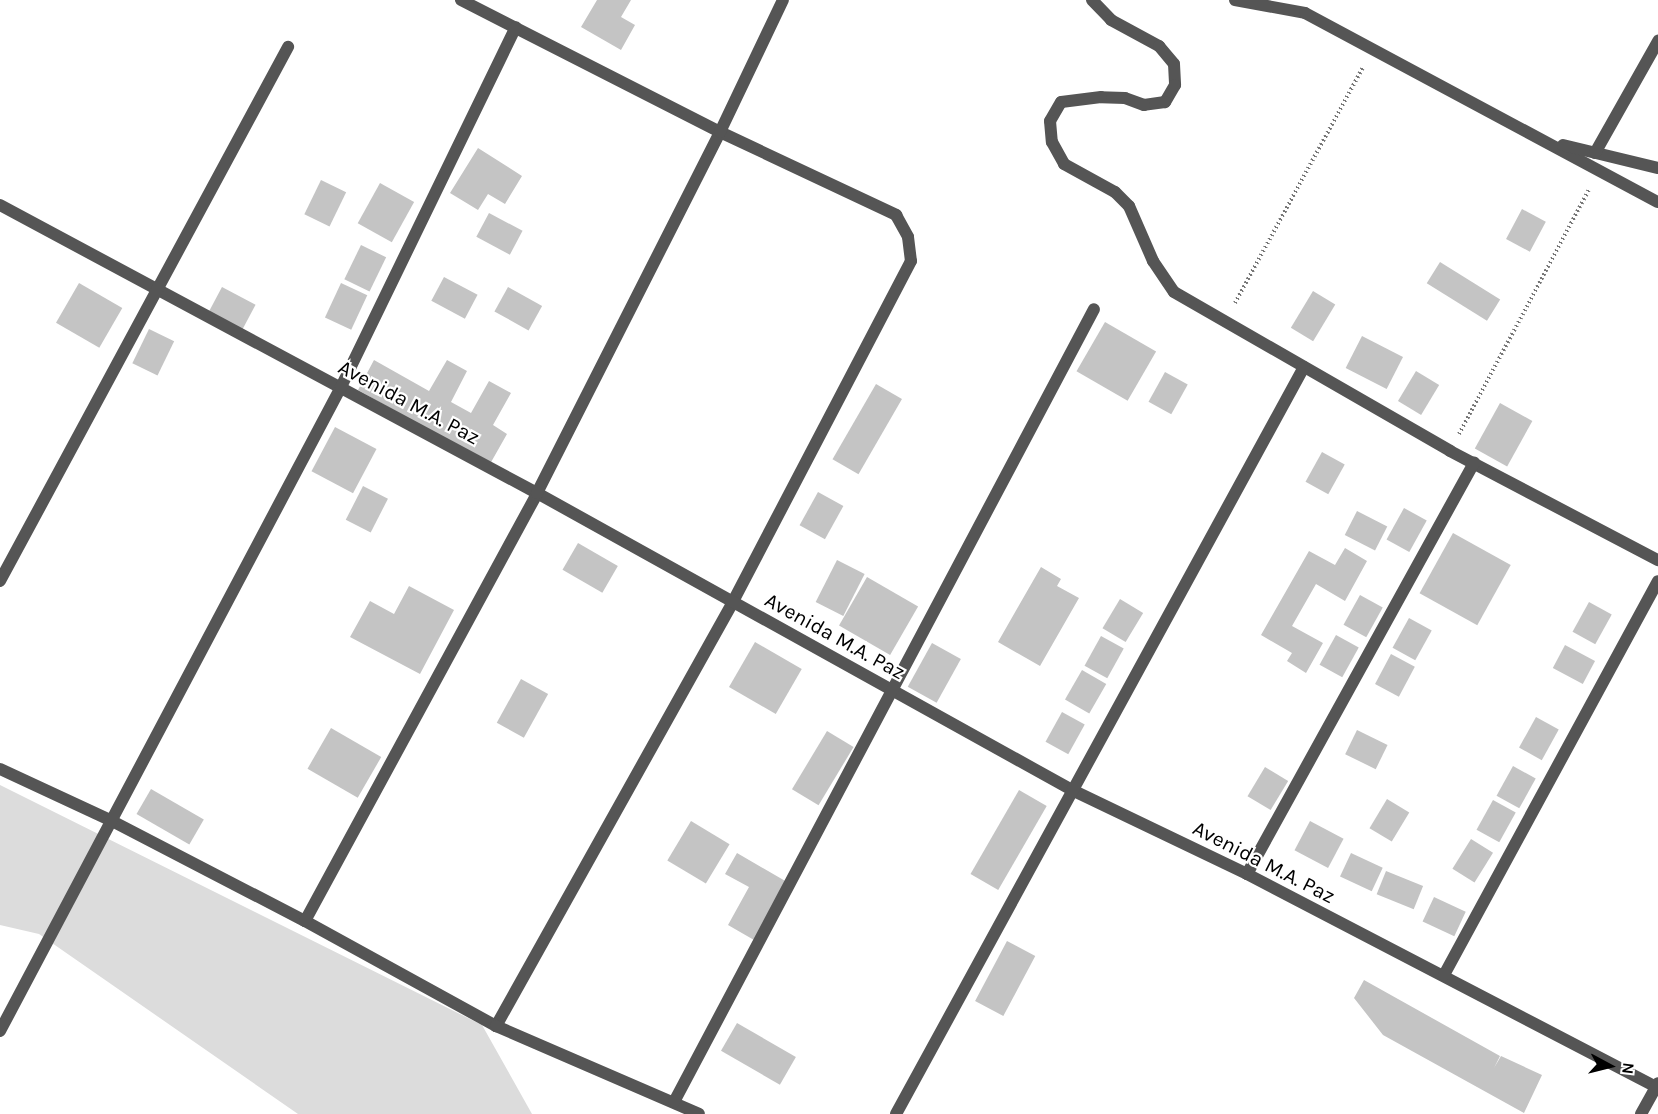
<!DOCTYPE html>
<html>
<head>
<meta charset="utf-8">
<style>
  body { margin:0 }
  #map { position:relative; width:1658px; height:1114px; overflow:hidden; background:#fff; font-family:Karla,sans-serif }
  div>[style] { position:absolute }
  .green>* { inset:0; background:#dcdcdc }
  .building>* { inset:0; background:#c4c4c4; transform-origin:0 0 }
  .path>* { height:4px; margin-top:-2px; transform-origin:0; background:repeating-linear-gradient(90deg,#777 0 1.5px,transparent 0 4.5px) }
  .minor>* { height:12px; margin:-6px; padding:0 6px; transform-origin:6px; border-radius:6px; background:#555 }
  span { translate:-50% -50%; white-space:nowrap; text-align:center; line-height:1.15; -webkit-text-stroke:4.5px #fff; paint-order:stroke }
  .street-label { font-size:21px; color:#000 }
  .north { position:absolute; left:1580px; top:1036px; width:60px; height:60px; -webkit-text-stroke:4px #fff; paint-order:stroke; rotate:97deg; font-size:16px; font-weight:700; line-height:24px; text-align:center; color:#000 }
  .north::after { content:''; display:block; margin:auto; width:21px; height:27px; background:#000; clip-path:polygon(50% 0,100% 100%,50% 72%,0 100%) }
</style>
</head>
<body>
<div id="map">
  <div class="green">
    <div style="clip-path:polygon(0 785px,482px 1025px,532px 1114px,298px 1114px,39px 934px,0 925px)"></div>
  </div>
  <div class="building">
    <div style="clip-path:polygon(597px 0,631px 0,621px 17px,635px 25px,621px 50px,581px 27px)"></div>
    <div style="clip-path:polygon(478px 148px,522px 176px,505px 204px,488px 194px,478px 210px,450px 193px)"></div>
    <div style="left:321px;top:180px;width:28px;height:38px;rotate:26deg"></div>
    <div style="left:380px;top:183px;width:39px;height:46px;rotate:29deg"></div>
    <div style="left:1522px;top:209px;width:27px;height:34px;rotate:28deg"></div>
    <div style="left:489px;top:213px;width:38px;height:27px;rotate:28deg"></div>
    <div style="left:361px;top:245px;width:28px;height:38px;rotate:26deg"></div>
    <div style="left:1440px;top:262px;width:71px;height:25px;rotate:32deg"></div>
    <div style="left:444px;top:277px;width:38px;height:27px;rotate:28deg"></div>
    <div style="left:79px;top:283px;width:50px;height:46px;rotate:30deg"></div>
    <div style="left:341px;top:283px;width:29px;height:38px;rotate:25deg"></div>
    <div style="left:222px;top:287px;width:38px;height:28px;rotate:28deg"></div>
    <div style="left:508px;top:287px;width:39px;height:28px;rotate:29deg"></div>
    <div style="left:1313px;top:291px;width:26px;height:43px;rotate:31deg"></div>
    <div style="left:1105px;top:322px;width:59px;height:57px;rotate:30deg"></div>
    <div style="left:149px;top:329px;width:28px;height:38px;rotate:26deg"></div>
    <div style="left:1362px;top:336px;width:46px;height:36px;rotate:27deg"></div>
    <div style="clip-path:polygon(374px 360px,429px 391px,447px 360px,467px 371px,451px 402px,471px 413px,489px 381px,511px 393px,493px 425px,507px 434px,490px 464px,358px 390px)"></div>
    <div style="left:1416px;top:371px;width:27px;height:35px;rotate:31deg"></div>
    <div style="left:1165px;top:372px;width:26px;height:34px;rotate:29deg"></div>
    <div style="left:876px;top:384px;width:30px;height:87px;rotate:30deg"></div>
    <div style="left:1500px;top:403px;width:37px;height:52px;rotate:29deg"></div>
    <div style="left:335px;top:427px;width:47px;height:50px;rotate:28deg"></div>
    <div style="left:1322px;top:452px;width:26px;height:34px;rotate:29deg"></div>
    <div style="left:363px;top:486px;width:28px;height:38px;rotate:27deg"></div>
    <div style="left:818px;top:492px;width:29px;height:38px;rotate:29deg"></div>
    <div style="left:1404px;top:508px;width:26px;height:36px;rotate:29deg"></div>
    <div style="left:1357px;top:511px;width:34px;height:27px;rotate:27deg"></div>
    <div style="left:1453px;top:533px;width:66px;height:69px;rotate:29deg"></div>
    <div style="left:578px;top:543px;width:46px;height:31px;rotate:30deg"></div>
    <div style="clip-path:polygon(1345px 548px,1367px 561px,1345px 601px,1316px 584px,1292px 626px,1323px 643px,1306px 673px,1287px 661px,1292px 653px,1261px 635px,1309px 551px,1335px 565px)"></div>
    <div style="left:837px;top:560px;width:31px;height:47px;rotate:27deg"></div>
    <div style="clip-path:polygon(1041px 567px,1061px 579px,1057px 586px,1079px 598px,1040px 666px,998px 642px)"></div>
    <div style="left:867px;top:577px;width:59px;height:56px;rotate:30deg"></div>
    <div style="clip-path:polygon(409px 586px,454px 610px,420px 674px,350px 637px,370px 601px,394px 614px)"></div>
    <div style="left:1360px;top:595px;width:26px;height:34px;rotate:29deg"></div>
    <div style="left:1120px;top:599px;width:27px;height:34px;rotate:31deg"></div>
    <div style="left:1589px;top:602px;width:26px;height:34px;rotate:29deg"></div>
    <div style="left:1409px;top:618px;width:26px;height:34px;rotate:29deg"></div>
    <div style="left:1336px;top:635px;width:26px;height:34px;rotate:29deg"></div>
    <div style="left:1101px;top:636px;width:26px;height:34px;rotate:29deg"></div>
    <div style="left:755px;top:642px;width:54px;height:52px;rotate:30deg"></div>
    <div style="left:932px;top:643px;width:33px;height:50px;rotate:29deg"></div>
    <div style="left:1565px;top:645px;width:34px;height:26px;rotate:28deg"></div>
    <div style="left:1391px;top:654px;width:27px;height:34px;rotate:28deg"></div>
    <div style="left:1082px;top:670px;width:28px;height:34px;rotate:30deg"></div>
    <div style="left:521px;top:679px;width:31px;height:50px;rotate:29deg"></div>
    <div style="left:1062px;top:712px;width:26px;height:34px;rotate:29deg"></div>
    <div style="left:1536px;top:717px;width:26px;height:35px;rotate:29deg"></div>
    <div style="left:331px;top:728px;width:58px;height:47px;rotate:30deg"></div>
    <div style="left:1357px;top:730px;width:34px;height:27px;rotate:26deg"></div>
    <div style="left:827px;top:731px;width:31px;height:68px;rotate:31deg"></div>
    <div style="left:1513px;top:766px;width:26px;height:34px;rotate:29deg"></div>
    <div style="left:1265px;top:767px;width:27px;height:34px;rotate:31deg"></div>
    <div style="left:151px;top:789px;width:61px;height:29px;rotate:30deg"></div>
    <div style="left:1019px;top:790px;width:32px;height:97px;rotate:30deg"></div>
    <div style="left:1387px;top:799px;width:26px;height:34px;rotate:31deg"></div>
    <div style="left:1493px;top:800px;width:26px;height:34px;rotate:29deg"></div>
    <div style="left:691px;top:821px;width:45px;height:46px;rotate:31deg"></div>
    <div style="left:1310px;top:821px;width:38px;height:33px;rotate:28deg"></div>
    <div style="left:1471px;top:839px;width:26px;height:35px;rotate:32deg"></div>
    <div style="clip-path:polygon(737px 853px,787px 882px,754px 940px,728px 925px,749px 887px,725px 874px)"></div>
    <div style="left:1351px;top:853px;width:35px;height:26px;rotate:25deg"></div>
    <div style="left:1386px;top:871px;width:40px;height:25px;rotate:22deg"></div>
    <div style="left:1434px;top:897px;width:35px;height:27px;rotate:25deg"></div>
    <div style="left:1007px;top:941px;width:32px;height:68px;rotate:28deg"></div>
    <div style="clip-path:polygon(1364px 980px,1500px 1056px,1494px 1068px,1501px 1056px,1542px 1075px,1524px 1113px,1383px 1035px,1354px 998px)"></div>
    <div style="left:737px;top:1023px;width:68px;height:32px;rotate:30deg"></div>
  </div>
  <div class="path">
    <div style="left:1235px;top:303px;width:268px;rotate:-61.5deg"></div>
    <div style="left:1459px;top:434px;width:277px;rotate:-62deg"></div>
  </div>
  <div class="minor">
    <div style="left:461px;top:0;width:291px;rotate:27deg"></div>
    <div style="left:720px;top:132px;width:195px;rotate:25.2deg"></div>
    <div style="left:896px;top:215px;width:25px;rotate:61deg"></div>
    <div style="left:908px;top:237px;width:24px;rotate:83deg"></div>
    <div style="left:911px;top:261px;width:385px;rotate:117.6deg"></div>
    <div style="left:733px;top:602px;width:486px;rotate:119.2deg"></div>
    <div style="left:1092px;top:0;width:28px;rotate:46deg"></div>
    <div style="left:1111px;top:20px;width:55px;rotate:28.4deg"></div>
    <div style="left:1159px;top:46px;width:23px;rotate:50deg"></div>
    <div style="left:1174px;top:64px;width:21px;rotate:87deg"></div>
    <div style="left:1175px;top:85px;width:20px;rotate:120deg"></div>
    <div style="left:1165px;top:102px;width:21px;rotate:172deg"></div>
    <div style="left:1144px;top:105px;width:20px;rotate:-160deg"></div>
    <div style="left:1125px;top:98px;width:24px;rotate:-178deg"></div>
    <div style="left:1101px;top:97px;width:40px;rotate:172.9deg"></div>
    <div style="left:1061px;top:102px;width:22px;rotate:120deg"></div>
    <div style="left:1050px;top:121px;width:21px;rotate:85deg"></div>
    <div style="left:1052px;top:142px;width:25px;rotate:61deg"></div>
    <div style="left:1064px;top:164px;width:58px;rotate:28.8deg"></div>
    <div style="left:1115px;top:192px;width:20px;rotate:45deg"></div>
    <div style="left:1129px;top:206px;width:60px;rotate:66.4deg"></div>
    <div style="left:1153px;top:261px;width:37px;rotate:56deg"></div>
    <div style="left:1174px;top:292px;width:319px;rotate:29.9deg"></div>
    <div style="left:1450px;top:451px;width:235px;rotate:27.7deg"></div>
    <div style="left:1235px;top:0;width:71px;rotate:10.5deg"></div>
    <div style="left:1305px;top:13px;width:400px;rotate:28.2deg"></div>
    <div style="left:1563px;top:145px;width:98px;rotate:13.6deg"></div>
    <div style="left:1595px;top:153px;width:129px;rotate:-60.6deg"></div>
    <div style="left:0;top:205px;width:609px;rotate:28.21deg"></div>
    <div style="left:537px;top:493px;width:612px;rotate:29.04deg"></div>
    <div style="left:1072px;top:790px;width:194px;rotate:25.6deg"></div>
    <div style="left:1247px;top:874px;width:463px;rotate:27.5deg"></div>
    <div style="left:0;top:581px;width:607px;rotate:-61.66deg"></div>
    <div style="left:0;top:769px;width:123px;rotate:24.9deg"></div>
    <div style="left:112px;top:821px;width:217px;rotate:27.4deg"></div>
    <div style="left:305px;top:921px;width:218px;rotate:28.8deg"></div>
    <div style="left:496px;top:1026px;width:221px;rotate:23.4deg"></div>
    <div style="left:1247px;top:874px;width:470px;rotate:-61.1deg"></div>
    <div style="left:305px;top:921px;width:487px;rotate:-61.5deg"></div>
    <div style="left:537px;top:493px;width:405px;rotate:-63.1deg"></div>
    <div style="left:720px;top:132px;width:146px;rotate:-64.5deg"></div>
    <div style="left:1444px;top:975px;width:448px;rotate:-61.5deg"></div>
    <div style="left:0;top:1031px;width:729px;rotate:-62.1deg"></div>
    <div style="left:341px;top:387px;width:400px;rotate:-64.1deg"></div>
    <div style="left:674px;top:1102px;width:897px;rotate:-62.09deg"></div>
    <div style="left:896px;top:1114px;width:851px;rotate:-61.36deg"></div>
    <div style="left:1641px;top:1114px;width:35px;rotate:-61deg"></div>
  </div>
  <div class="street-label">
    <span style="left:409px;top:402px;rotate:28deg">Avenida M.A. Paz</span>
    <span style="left:835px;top:636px;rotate:29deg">Avenida M.A. Paz</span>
    <span style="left:1264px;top:862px;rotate:27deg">Avenida M.A. Paz</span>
  </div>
  <div class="north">N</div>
</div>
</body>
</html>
